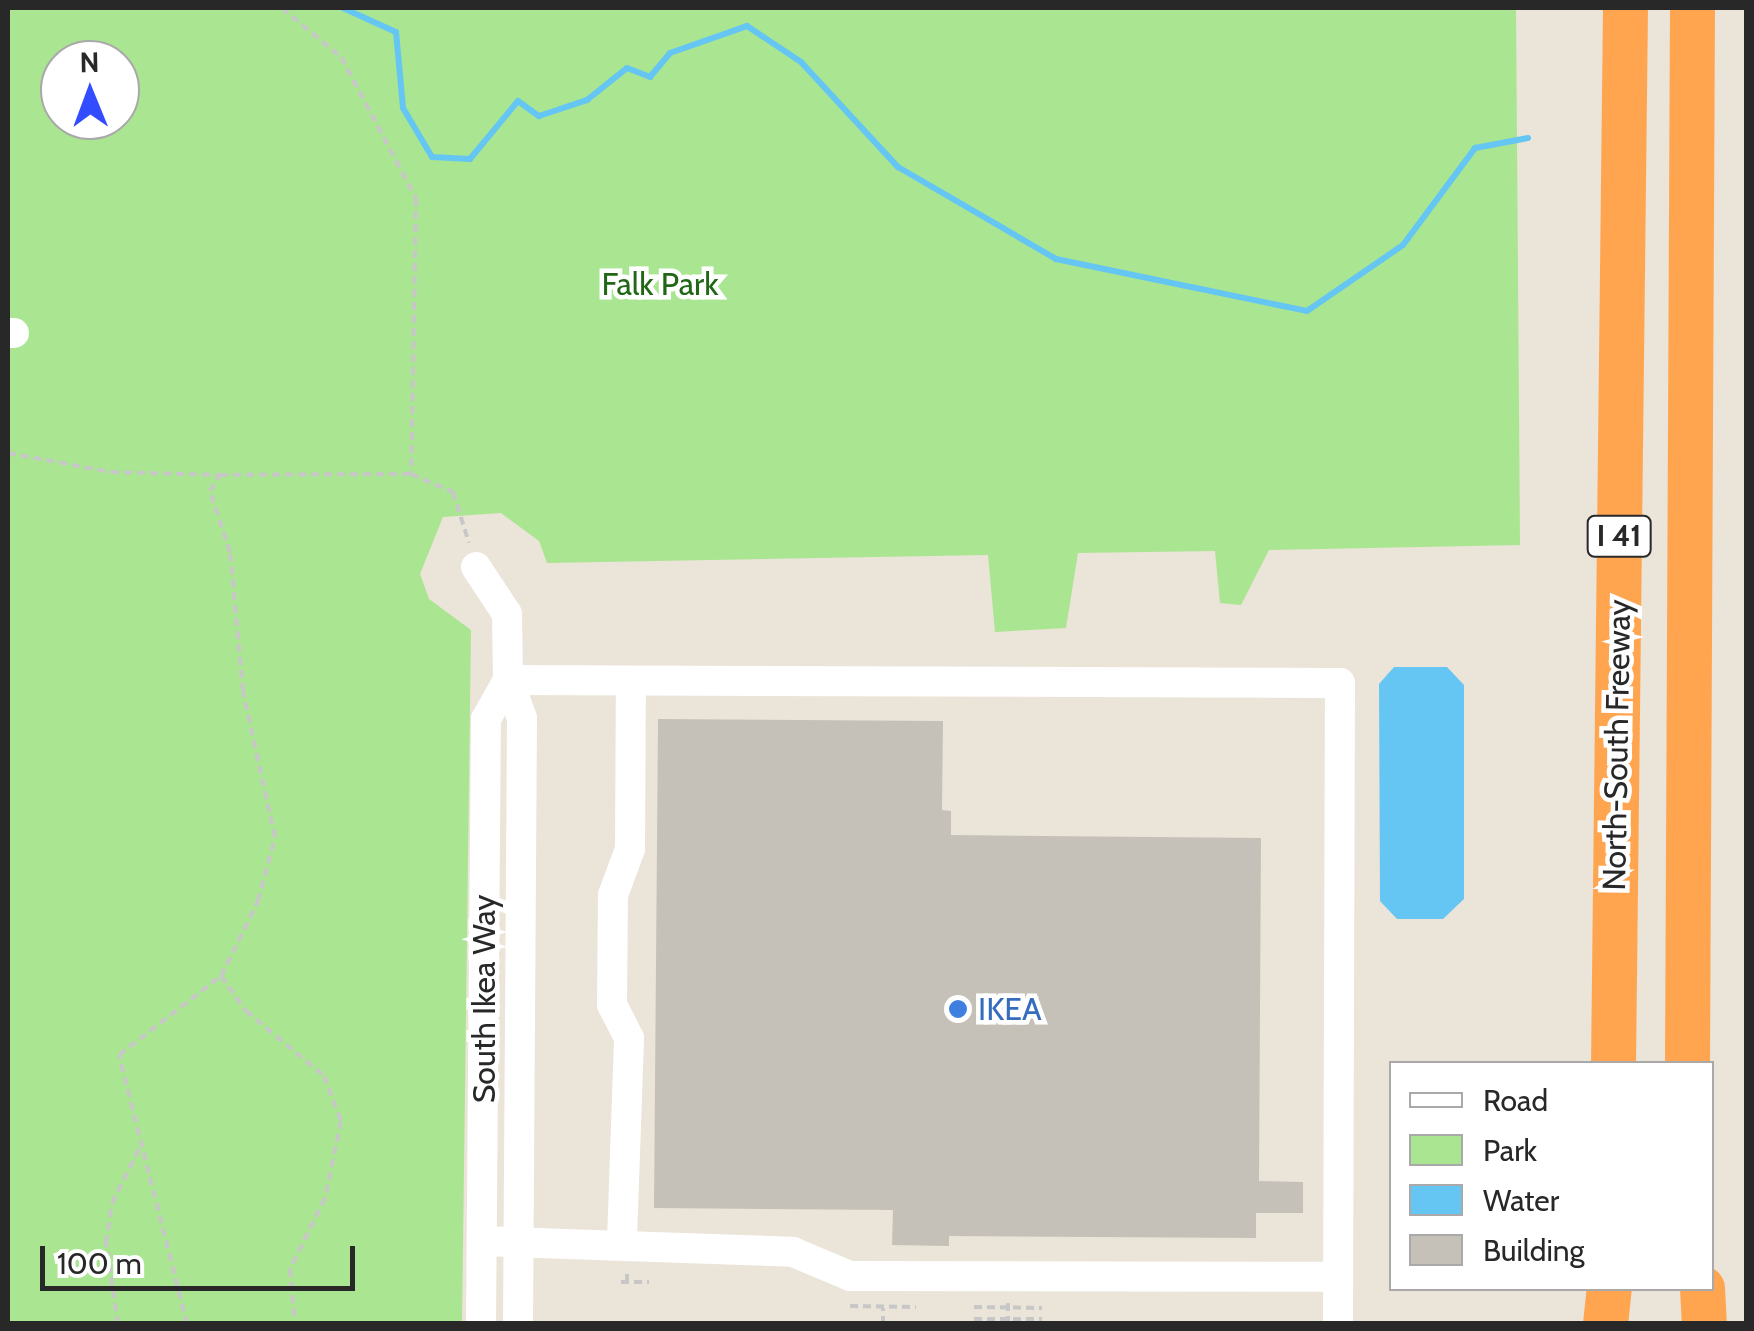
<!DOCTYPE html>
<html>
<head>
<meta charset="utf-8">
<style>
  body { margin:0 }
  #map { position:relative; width:1754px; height:1331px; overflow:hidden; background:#ebe4d8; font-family:Cabin,sans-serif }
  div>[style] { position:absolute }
  .green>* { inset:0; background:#aae591 }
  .water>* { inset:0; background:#65c6f4 }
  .stream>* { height:6px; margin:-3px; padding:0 3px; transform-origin:3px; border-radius:3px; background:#65c6f4 }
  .building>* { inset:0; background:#c6c1b8 }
  .path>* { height:4px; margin-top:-2px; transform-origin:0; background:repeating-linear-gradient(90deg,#c7c7c7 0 8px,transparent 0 13px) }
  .minor>* { height:30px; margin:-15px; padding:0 15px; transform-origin:15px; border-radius:15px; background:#fff }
  .highway>* { height:45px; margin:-22.5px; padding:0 22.5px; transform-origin:22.5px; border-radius:22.5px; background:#ffa550 }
  .dots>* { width:28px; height:28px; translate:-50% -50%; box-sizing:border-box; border:5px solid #fff; border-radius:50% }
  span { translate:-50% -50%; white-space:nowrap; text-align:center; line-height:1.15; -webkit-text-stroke:9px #fff; paint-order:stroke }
  .shield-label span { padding:2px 8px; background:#fff; border:2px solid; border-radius:8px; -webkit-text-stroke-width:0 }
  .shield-label { font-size:30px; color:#282828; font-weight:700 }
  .park-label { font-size:32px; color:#226716 }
  .street-label { font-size:32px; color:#282828 }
  .shop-label { font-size:32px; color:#366cbe }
  .left { translate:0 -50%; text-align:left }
  .frame { position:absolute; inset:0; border:10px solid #282828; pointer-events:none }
  .legend { position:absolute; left:1389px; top:1061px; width:325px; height:230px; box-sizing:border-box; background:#fff; border:2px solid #a9a9a9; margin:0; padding:12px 18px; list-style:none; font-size:30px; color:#282828 }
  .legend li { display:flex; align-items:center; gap:20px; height:50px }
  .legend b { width:50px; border:2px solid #a9a9a9 }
  .north { position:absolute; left:40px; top:40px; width:100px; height:100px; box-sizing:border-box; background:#fff; border:2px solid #a9a9a9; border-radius:50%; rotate:359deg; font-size:28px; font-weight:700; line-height:40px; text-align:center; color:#282828 }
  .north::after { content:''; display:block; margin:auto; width:35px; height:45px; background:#324dff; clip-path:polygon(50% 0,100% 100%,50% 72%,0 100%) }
  .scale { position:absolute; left:40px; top:1246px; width:315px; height:45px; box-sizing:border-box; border:5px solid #282828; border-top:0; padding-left:12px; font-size:30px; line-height:35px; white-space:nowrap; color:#282828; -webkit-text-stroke:8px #fff; paint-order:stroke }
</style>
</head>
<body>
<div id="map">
  <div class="green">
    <div style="clip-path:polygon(evenodd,8px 8px,1516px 8px,1520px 545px,1269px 550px,1241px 605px,1220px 603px,1215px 551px,1078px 553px,1066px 628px,995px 632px,988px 555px,547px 563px,539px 541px,501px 513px,443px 517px,420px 574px,429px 599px,471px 630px,462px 1323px,8px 1324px,8px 8px,60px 60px,120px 60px,120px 120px,60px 120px,60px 60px)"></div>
  </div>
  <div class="water">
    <div style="clip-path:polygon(1394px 667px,1447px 667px,1464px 685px,1464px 899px,1443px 919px,1397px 919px,1380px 901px,1379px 684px)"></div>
  </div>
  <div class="stream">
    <div style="left:343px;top:8px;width:58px;rotate:24.4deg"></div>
    <div style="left:396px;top:32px;width:76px;rotate:84.7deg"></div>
    <div style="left:403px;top:108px;width:57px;rotate:59.4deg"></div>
    <div style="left:432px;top:157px;width:38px;rotate:3deg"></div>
    <div style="left:470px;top:159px;width:75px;rotate:-50.4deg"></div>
    <div style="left:518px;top:101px;width:26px;rotate:36deg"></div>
    <div style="left:539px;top:116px;width:51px;rotate:-18.4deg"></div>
    <div style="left:587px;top:100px;width:51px;rotate:-38.7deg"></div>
    <div style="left:627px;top:68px;width:25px;rotate:21deg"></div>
    <div style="left:650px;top:77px;width:31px;rotate:-50deg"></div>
    <div style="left:670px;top:53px;width:82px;rotate:-19.3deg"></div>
    <div style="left:747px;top:26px;width:65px;rotate:33.7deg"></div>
    <div style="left:801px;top:62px;width:143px;rotate:47.3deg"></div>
    <div style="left:898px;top:167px;width:183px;rotate:30.2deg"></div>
    <div style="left:1056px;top:259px;width:256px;rotate:11.7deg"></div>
    <div style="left:1307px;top:311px;width:116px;rotate:-34.5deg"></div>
    <div style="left:1403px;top:245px;width:121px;rotate:-53.4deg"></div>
    <div style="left:1475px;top:148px;width:54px;rotate:-10.7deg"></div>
  </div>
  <div class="building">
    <div style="clip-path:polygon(658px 719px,943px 721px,942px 810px,951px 811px,951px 835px,1261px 838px,1259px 1181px,1303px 1182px,1303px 1213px,1256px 1213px,1256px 1238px,949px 1236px,949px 1246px,892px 1245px,893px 1210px,654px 1208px)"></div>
  </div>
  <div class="path">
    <div style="left:282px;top:8px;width:77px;rotate:39.7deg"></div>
    <div style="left:341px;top:57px;width:160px;rotate:62deg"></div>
    <div style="left:416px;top:198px;width:276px;rotate:91deg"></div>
    <div style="left:8px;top:453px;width:105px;rotate:10.5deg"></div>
    <div style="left:111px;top:472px;width:109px;rotate:1.6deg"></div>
    <div style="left:221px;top:976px;width:43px;rotate:54.5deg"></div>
    <div style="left:246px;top:1011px;width:102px;rotate:39.8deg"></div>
    <div style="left:324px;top:1076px;width:48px;rotate:69.3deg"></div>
    <div style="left:341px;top:1121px;width:79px;rotate:101.7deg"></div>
    <div style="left:325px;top:1198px;width:79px;rotate:116.2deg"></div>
    <div style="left:290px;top:1269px;width:55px;rotate:84.8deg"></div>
    <div style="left:621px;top:1282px;width:28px"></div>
    <div style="left:627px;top:1282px;width:11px;rotate:-90deg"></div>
    <div style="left:850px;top:1306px;width:66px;rotate:0.9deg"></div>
    <div style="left:974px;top:1307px;width:68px;rotate:0.8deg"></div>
    <div style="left:974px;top:1319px;width:68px"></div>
    <div style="left:118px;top:1324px;width:82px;rotate:-98.4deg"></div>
    <div style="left:106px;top:1243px;width:40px;rotate:-81.5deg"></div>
    <div style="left:112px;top:1203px;width:63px;rotate:-63.4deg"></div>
    <div style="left:187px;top:1324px;width:277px;rotate:-104.2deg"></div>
    <div style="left:119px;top:1055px;width:129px;rotate:-37.8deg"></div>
    <div style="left:221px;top:976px;width:84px;rotate:-63.7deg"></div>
    <div style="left:258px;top:901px;width:66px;rotate:-75.1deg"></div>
    <div style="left:275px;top:837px;width:149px;rotate:-102.4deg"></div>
    <div style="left:243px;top:691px;width:140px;rotate:-95.3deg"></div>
    <div style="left:230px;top:552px;width:64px;rotate:-108.2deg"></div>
    <div style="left:210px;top:491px;width:19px;rotate:-58deg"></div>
    <div style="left:220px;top:475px;width:191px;rotate:-0.3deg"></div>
    <div style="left:411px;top:474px;width:46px;rotate:23.2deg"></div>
    <div style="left:453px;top:492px;width:53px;rotate:72.6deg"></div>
    <div style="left:883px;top:1324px;width:16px;rotate:-90deg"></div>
    <div style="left:1008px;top:1324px;width:21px;rotate:-90deg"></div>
  </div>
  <div class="minor">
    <div style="left:8px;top:333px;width:6px"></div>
    <div style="left:476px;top:567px;width:56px;rotate:56.6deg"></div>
    <div style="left:507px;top:614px;width:66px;rotate:89.1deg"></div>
    <div style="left:508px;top:680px;width:40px;rotate:69.8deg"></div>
    <div style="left:522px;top:718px;width:606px;rotate:90.38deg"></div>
    <div style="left:508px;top:680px;width:832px;rotate:0.21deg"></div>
    <div style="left:1340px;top:683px;width:641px;rotate:90.18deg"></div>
    <div style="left:622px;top:1240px;width:202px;rotate:-88deg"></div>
    <div style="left:629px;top:1038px;width:37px;rotate:-117deg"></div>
    <div style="left:612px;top:1005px;width:110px;rotate:-89.5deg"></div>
    <div style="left:613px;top:895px;width:49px;rotate:-69.7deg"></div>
    <div style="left:630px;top:849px;width:168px;rotate:-89.7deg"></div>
    <div style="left:482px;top:1241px;width:311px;rotate:2deg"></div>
    <div style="left:793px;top:1252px;width:62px;rotate:22.8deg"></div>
    <div style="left:850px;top:1276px;width:488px;rotate:0.1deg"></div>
    <div style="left:481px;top:1324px;width:605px;rotate:-89.53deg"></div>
    <div style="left:486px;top:719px;width:45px;rotate:-60.6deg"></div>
  </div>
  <div class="highway">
    <div style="left:1613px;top:1064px;width:1056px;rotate:-89.35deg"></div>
    <div style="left:1687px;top:1064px;width:1056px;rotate:-89.73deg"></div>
    <div style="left:1702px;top:1288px;width:36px;rotate:87deg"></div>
    <div style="left:1605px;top:1324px;width:36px;rotate:-84deg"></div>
  </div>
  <div class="dots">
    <div style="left:958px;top:1009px;background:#3f7fe0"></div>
  </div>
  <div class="shield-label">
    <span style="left:1619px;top:536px">I 41</span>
  </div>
  <div class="park-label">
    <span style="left:660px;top:284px">Falk Park</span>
  </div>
  <div class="street-label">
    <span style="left:1617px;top:745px;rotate:-89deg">North-South Freeway</span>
    <span style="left:484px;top:999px;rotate:-90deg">South Ikea Way</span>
  </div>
  <div class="shop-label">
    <span class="left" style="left:978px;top:1009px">IKEA</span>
  </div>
  <div class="frame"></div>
  <ul class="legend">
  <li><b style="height:12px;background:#fff"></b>Road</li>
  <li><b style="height:28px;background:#aae591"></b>Park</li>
  <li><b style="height:28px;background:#65c6f4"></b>Water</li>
  <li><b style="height:28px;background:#c6c1b8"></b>Building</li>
  </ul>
  <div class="north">N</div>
  <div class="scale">100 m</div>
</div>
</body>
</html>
